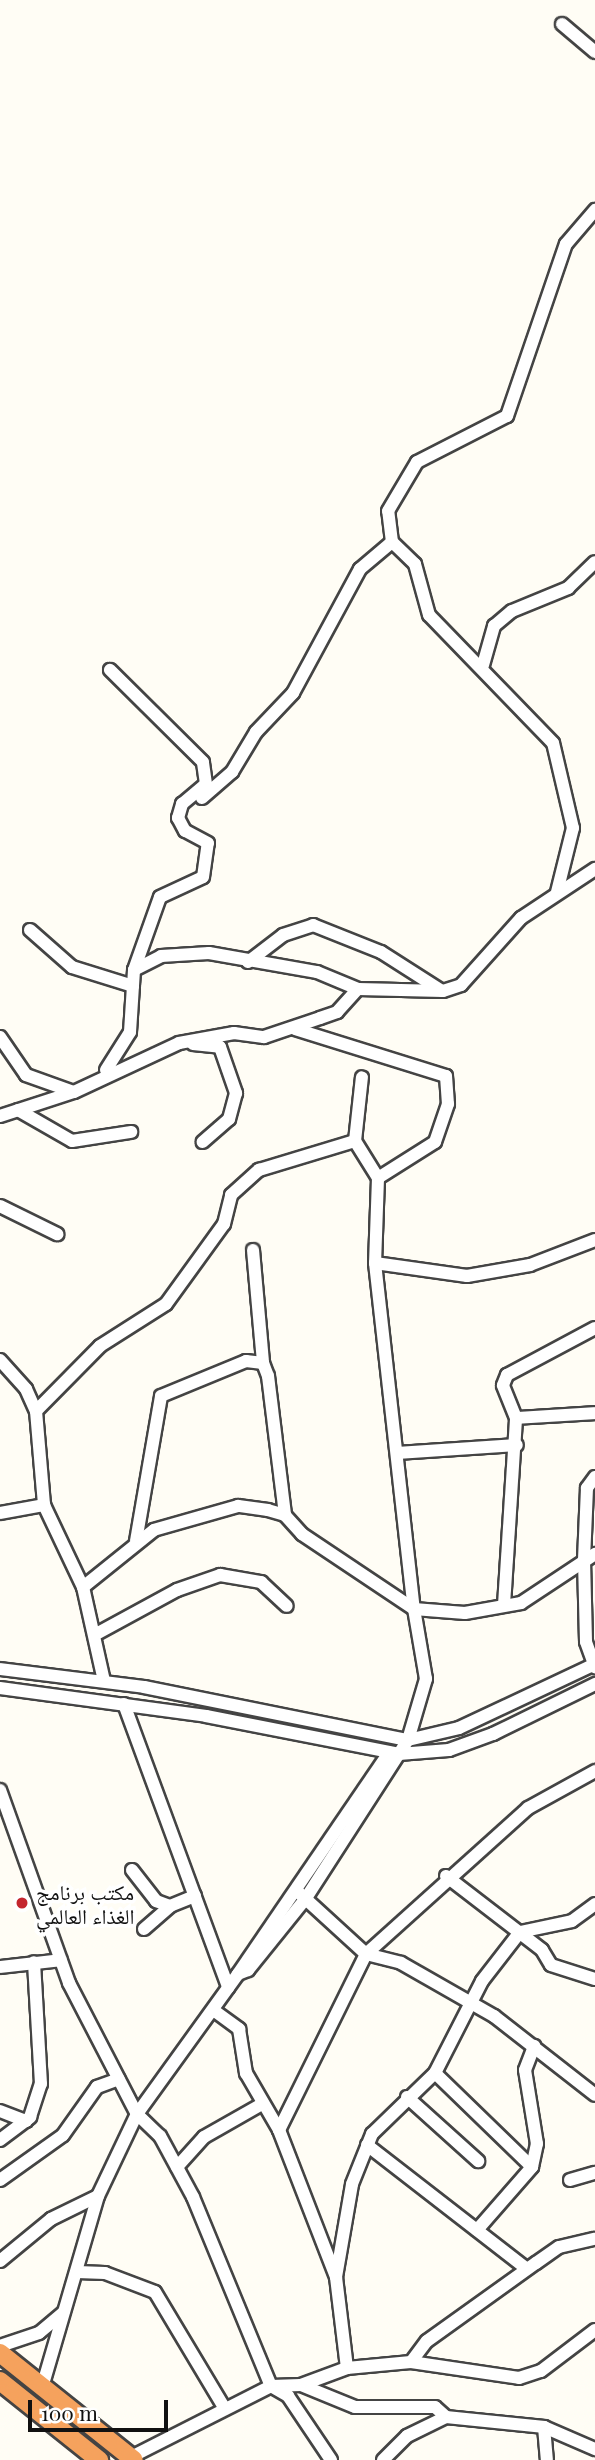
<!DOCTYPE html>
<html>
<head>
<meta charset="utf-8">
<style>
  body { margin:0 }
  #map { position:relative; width:595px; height:2460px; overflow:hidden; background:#fffdf5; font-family:"Playfair Display","Noto Naskh Arabic",serif }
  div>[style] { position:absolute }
  .roads { filter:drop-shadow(2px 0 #444) drop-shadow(-2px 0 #444) drop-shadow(0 2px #444) drop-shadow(0 -2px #444) }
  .minor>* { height:12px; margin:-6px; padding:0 6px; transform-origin:6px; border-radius:6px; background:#fff }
  .highway>* { height:18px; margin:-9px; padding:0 9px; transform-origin:9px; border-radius:9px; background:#f5a25d }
  .dots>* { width:19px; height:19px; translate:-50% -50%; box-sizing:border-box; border:4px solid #fff; border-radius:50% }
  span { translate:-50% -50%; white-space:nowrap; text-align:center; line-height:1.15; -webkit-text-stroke:7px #fff; paint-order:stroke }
  .poi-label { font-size:21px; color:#111 }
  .left { translate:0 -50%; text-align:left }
  .scale { position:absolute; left:28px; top:2400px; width:140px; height:32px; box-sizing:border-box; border:4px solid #111; border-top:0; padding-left:9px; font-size:21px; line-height:24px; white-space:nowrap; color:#111; -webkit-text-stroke:5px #fff; paint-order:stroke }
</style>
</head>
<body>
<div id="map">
  <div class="roads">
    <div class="minor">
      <div style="left:562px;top:24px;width:43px;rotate:40.3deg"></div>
      <div style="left:483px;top:665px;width:41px;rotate:-74.2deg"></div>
      <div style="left:494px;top:626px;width:23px;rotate:-40deg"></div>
      <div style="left:512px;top:611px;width:61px;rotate:-22.3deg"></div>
      <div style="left:568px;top:588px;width:37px;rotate:-44deg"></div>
      <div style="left:202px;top:798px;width:40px;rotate:-41deg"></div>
      <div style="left:232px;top:772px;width:47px;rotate:-59deg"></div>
      <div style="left:256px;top:732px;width:54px;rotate:-46.5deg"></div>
      <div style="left:293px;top:693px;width:141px;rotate:-61.6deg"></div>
      <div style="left:360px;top:569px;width:42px;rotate:-40.2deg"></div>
      <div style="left:557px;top:892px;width:66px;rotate:-76deg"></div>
      <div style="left:573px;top:828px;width:87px;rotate:-103.2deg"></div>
      <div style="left:553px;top:743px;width:178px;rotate:-134.1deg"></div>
      <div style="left:429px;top:615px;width:53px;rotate:-105.4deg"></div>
      <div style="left:415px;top:564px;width:32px;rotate:-136deg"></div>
      <div style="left:392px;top:542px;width:31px;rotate:-97deg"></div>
      <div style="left:388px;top:511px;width:57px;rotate:-59.4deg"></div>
      <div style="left:417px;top:462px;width:101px;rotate:-27.1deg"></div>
      <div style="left:507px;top:416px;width:182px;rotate:-71.1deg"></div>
      <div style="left:566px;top:244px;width:45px;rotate:-49.5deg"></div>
      <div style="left:30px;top:930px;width:56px;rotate:41.4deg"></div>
      <div style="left:72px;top:967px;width:64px;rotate:17.3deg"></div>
      <div style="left:248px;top:962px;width:44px;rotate:-37.6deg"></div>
      <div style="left:283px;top:935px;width:32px;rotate:-18deg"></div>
      <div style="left:313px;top:925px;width:73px;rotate:21.7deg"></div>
      <div style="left:381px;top:952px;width:72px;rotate:32.6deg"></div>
      <div style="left:134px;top:970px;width:30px;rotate:-27deg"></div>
      <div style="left:161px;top:956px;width:48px;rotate:-3.6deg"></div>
      <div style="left:209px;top:953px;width:110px;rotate:10deg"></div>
      <div style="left:317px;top:972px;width:44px;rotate:22.5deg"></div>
      <div style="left:295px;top:1029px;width:158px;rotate:17.3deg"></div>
      <div style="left:446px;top:1076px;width:28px;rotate:86deg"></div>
      <div style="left:448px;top:1104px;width:40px;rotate:108.9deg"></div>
      <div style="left:435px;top:1142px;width:67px;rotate:147.7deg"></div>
      <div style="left:0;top:1037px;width:46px;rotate:55.6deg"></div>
      <div style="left:26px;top:1075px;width:48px;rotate:19.6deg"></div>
      <div style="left:193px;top:1044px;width:27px;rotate:6deg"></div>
      <div style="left:220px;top:1047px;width:49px;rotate:70.8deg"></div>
      <div style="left:236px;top:1093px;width:27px;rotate:105deg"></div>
      <div style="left:229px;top:1119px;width:35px;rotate:139deg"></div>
      <div style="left:106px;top:1070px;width:45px;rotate:-57.7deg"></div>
      <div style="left:130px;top:1032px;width:62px;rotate:-86.3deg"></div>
      <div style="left:134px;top:970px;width:77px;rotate:-70.4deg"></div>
      <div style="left:160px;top:897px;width:47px;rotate:-24.9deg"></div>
      <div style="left:203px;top:877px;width:34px;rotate:-82deg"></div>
      <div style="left:208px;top:843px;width:26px;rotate:-152deg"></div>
      <div style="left:185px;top:831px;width:15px;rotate:-118deg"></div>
      <div style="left:178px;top:818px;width:15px;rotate:-74deg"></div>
      <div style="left:182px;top:804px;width:31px;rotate:-40deg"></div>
      <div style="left:206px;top:784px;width:22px;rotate:-98deg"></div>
      <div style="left:203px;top:762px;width:131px;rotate:-135.3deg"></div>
      <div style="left:18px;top:1110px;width:62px;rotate:29.9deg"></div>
      <div style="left:72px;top:1141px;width:60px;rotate:-8.7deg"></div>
      <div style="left:0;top:1116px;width:78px;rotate:-18deg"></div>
      <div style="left:74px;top:1092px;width:116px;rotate:-25deg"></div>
      <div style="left:179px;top:1043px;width:56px;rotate:-10.3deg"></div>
      <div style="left:234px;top:1033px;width:30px;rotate:8deg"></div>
      <div style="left:264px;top:1037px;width:59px;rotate:-18.7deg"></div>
      <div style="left:320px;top:1018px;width:18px;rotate:-19deg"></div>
      <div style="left:337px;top:1012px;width:31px;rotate:-48deg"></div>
      <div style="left:358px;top:989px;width:85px;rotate:1.3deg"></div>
      <div style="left:443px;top:991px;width:19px;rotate:-18deg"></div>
      <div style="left:461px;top:985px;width:90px;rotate:-48.2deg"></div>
      <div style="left:521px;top:918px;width:89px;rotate:-33.5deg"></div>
      <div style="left:355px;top:1141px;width:44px;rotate:58.1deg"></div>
      <div style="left:378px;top:1178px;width:85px;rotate:92deg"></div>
      <div style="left:375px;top:1263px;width:348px;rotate:83.6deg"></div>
      <div style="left:414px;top:1609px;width:51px;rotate:4.5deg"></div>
      <div style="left:465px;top:1613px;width:57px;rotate:-10.1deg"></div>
      <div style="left:521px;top:1603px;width:89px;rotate:-33.5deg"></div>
      <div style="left:0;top:1206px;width:64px;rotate:26.2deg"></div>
      <div style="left:253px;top:1250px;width:113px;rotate:84.9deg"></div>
      <div style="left:375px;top:1263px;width:93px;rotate:8deg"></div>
      <div style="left:467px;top:1276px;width:64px;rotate:-9.9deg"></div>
      <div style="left:530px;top:1265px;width:70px;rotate:-21deg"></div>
      <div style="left:0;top:1360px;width:39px;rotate:48deg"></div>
      <div style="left:26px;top:1389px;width:24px;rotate:66deg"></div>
      <div style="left:36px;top:1411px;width:94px;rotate:85.1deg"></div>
      <div style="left:44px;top:1505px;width:91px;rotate:64.6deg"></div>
      <div style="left:83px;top:1587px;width:96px;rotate:77.4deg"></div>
      <div style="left:36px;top:1411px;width:91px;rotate:-45.4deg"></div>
      <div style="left:100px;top:1346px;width:78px;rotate:-32.5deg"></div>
      <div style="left:166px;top:1304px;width:99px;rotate:-54.1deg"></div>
      <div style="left:224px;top:1224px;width:30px;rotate:-76deg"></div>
      <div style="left:231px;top:1195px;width:38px;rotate:-42deg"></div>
      <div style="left:259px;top:1170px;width:100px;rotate:-16.8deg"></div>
      <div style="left:355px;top:1141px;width:64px;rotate:-83.8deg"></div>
      <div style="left:516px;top:1418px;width:35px;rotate:-112deg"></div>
      <div style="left:503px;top:1385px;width:11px;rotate:-68deg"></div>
      <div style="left:507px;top:1375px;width:100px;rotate:-28.1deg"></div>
      <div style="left:397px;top:1453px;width:120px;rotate:-3.8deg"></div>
      <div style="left:595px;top:1477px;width:14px;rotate:126deg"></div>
      <div style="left:587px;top:1488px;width:72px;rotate:92.4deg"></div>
      <div style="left:584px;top:1560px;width:82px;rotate:88.6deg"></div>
      <div style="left:586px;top:1642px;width:27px;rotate:70deg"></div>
      <div style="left:0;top:1513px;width:45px;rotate:-10.3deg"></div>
      <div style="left:136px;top:1541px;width:147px;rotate:-80.2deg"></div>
      <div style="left:161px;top:1396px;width:92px;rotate:-22.4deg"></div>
      <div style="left:246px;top:1361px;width:17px;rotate:7deg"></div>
      <div style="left:263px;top:1363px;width:14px;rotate:69deg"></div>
      <div style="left:268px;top:1376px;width:140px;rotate:83deg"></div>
      <div style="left:504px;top:1605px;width:187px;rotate:-86.3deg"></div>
      <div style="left:516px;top:1418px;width:79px;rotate:-3.6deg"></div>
      <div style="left:98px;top:1633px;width:90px;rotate:-28.6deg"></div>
      <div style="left:177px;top:1590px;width:46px;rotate:-19.2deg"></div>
      <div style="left:220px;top:1575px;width:42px;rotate:9.7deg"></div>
      <div style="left:261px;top:1582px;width:35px;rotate:43deg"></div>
      <div style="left:0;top:1669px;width:145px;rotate:7.1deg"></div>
      <div style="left:144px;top:1687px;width:269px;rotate:11.4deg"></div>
      <div style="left:408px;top:1740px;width:52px;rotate:-13.2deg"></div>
      <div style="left:459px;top:1728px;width:150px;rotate:-25.2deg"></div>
      <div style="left:0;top:1688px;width:208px;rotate:7.7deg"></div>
      <div style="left:206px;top:1716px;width:197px;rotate:11.1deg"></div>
      <div style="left:399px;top:1754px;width:50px;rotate:-4.6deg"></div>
      <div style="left:449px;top:1750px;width:47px;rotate:-20deg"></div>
      <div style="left:493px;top:1734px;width:114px;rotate:-26.1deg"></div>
      <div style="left:124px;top:1704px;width:302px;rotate:69.8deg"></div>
      <div style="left:0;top:1790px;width:205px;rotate:70.3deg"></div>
      <div style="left:69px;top:1983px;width:148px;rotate:62.6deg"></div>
      <div style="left:137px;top:2114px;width:32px;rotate:44deg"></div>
      <div style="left:160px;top:2136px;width:69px;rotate:61.6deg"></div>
      <div style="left:193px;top:2197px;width:204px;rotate:67.6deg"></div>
      <div style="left:271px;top:2386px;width:157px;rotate:153.1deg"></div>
      <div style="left:132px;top:1870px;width:39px;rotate:52deg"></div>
      <div style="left:156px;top:1901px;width:15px;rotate:20deg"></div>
      <div style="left:446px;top:1876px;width:121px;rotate:37.6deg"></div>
      <div style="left:542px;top:1950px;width:17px;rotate:59deg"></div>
      <div style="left:551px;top:1965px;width:46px;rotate:17.7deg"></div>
      <div style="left:297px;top:1891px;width:93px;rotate:42.4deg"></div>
      <div style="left:366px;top:1954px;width:36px;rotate:14deg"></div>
      <div style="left:401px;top:1963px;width:107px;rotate:29.7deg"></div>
      <div style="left:494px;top:2016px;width:128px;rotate:38deg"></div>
      <div style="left:144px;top:1929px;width:35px;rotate:-41deg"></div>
      <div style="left:170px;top:1906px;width:27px;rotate:-22deg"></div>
      <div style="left:0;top:1967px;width:61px;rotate:-6.5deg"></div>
      <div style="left:238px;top:1974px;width:268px;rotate:-55.7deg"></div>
      <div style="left:216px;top:2012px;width:29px;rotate:36deg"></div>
      <div style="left:239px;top:2029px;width:45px;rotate:81deg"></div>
      <div style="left:246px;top:2073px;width:66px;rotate:59.9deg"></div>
      <div style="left:279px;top:2130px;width:158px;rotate:68.8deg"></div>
      <div style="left:435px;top:2073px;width:135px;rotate:44.1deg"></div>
      <div style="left:407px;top:2097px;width:96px;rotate:42deg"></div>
      <div style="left:0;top:2111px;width:28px;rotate:21deg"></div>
      <div style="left:279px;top:2130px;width:196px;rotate:-63.7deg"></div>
      <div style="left:366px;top:1954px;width:218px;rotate:-42deg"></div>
      <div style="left:528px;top:1808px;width:77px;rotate:-28.9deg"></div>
      <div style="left:0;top:2140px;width:38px;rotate:-37deg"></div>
      <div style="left:30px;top:2117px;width:35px;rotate:-72deg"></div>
      <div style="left:41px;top:2084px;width:122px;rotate:-93.3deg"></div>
      <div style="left:367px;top:2145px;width:202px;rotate:37.8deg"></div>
      <div style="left:177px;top:2167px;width:40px;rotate:-48deg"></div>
      <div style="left:204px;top:2137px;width:67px;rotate:-29.6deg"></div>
      <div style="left:0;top:2180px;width:77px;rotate:-35.5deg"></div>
      <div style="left:63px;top:2135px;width:59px;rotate:-54.7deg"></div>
      <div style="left:97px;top:2087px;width:23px;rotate:-20deg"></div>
      <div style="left:570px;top:2180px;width:26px;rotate:-16deg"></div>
      <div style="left:477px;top:2230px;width:84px;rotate:-48.9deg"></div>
      <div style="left:532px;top:2167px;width:24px;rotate:-78deg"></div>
      <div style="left:537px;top:2144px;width:75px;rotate:-99.2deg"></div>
      <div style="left:525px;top:2070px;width:26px;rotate:-69deg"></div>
      <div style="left:0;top:2261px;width:66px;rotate:-39.5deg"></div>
      <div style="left:51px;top:2219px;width:52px;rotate:-26.1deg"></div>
      <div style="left:77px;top:2272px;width:28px;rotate:2deg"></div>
      <div style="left:105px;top:2273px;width:53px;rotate:20.8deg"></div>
      <div style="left:155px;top:2292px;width:136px;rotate:59.1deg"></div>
      <div style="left:0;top:2346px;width:41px;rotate:-18.4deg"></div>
      <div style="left:39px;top:2333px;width:31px;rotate:-40deg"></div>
      <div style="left:411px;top:2362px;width:26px;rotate:-53deg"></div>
      <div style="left:427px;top:2341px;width:134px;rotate:-35.6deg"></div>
      <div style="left:536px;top:2263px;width:28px;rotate:-35deg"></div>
      <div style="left:559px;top:2247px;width:37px;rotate:-13deg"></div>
      <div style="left:347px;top:2368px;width:92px;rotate:-96.9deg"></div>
      <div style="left:336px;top:2277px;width:94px;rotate:-80.2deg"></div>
      <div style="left:352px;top:2184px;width:54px;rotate:-68.2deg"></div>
      <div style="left:372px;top:2134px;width:88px;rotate:-44.1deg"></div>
      <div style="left:435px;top:2073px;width:103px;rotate:-62.9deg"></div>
      <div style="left:482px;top:1981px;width:62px;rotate:-52.2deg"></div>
      <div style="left:520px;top:1932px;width:53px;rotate:-11.9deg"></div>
      <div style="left:572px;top:1921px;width:29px;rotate:-36deg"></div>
      <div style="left:43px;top:2384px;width:196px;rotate:-73.7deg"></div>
      <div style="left:98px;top:2196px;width:91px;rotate:-64.6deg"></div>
      <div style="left:137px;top:2114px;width:173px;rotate:-54.2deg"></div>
      <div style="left:238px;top:1974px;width:11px;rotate:-22deg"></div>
      <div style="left:248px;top:1970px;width:92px;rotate:-51.1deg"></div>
      <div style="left:306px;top:1898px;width:188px;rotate:-57.2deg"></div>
      <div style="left:408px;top:1740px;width:64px;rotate:-73.6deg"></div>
      <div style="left:426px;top:1679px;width:71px;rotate:-99.7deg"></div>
      <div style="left:414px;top:1609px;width:135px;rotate:-146.2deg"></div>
      <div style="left:302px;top:1534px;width:25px;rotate:-132deg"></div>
      <div style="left:285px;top:1515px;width:18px;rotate:-164deg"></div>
      <div style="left:268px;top:1510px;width:30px;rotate:-172deg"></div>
      <div style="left:238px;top:1506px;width:87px;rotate:164.1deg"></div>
      <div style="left:154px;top:1530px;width:91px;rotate:141.2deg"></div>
      <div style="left:301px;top:2385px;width:49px;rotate:-20.3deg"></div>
      <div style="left:347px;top:2368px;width:64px;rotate:-5.4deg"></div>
      <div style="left:411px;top:2362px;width:109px;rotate:8.4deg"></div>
      <div style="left:519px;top:2378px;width:23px;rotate:-18deg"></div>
      <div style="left:541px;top:2371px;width:68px;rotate:-37.2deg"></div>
      <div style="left:271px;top:2386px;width:30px;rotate:-2deg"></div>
      <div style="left:301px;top:2385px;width:58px;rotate:22.2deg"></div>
      <div style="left:355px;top:2407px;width:80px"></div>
      <div style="left:435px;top:2407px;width:15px;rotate:42deg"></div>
      <div style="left:271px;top:2386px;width:20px;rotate:30deg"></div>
      <div style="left:288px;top:2396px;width:77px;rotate:56.1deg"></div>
      <div style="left:544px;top:2427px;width:33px;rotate:85deg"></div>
      <div style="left:383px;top:2460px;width:34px;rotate:-45deg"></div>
      <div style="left:407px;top:2436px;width:43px;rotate:-26deg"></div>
      <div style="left:446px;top:2417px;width:99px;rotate:5.8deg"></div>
      <div style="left:544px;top:2427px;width:56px;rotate:23.3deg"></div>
    </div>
    <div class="highway">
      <div style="left:0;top:2353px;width:171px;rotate:38.6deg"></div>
      <div style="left:0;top:2381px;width:127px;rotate:38.6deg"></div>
    </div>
  </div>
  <div class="dots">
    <div style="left:22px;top:1903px;background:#c4262e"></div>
  </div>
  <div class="poi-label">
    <span class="left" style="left:36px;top:1903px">مكتب برنامج<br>الغذاء العالمي</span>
  </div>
  <div class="scale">100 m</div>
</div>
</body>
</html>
